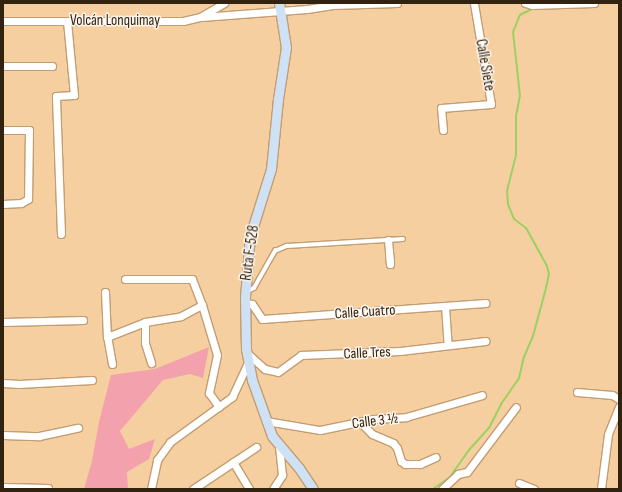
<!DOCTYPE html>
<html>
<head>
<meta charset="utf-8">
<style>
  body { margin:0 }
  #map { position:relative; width:622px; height:492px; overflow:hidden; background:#f6cfa1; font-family:"Sofia Sans Condensed",sans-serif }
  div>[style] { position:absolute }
  .green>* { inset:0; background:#f3a1ac }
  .stream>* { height:2px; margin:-1px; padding:0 1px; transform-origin:1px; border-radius:1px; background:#9ad160 }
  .roads { filter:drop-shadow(1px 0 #c39d71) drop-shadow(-1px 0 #c39d71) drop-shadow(0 1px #c39d71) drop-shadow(0 -1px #c39d71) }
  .service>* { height:3.5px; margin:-1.75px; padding:0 1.75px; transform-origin:1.75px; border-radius:1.75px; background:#fff }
  .minor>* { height:7px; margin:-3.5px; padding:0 3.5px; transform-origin:3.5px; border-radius:3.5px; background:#fff }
  .secondary>* { height:9px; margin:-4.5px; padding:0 4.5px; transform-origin:4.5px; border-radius:4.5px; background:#cee1f5 }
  span { translate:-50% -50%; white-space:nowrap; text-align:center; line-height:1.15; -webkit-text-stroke:3px #fef6ed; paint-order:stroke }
  .street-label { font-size:15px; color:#322311 }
  .frame { position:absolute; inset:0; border:4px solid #322311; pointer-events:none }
</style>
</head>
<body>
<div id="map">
  <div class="green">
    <div style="clip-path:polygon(209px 347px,203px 378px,190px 374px,163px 380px,120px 431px,129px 449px,155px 439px,149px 459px,127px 472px,128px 489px,84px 489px,92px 461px,99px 422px,111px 375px,155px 369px)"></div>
  </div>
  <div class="stream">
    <div style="left:433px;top:489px;width:21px;rotate:-35deg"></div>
    <div style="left:450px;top:477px;width:33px;rotate:-55deg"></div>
    <div style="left:469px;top:450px;width:30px;rotate:-48deg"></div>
    <div style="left:489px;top:428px;width:27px;rotate:-63deg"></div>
    <div style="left:501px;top:404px;width:32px;rotate:-55deg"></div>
    <div style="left:519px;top:378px;width:22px;rotate:-77deg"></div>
    <div style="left:524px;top:357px;width:23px;rotate:-67deg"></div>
    <div style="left:533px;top:336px;width:50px;rotate:-74.8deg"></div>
    <div style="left:546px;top:288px;width:14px;rotate:-78deg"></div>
    <div style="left:549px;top:274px;width:8px;rotate:-104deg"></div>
    <div style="left:547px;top:266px;width:43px;rotate:-118.9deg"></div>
    <div style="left:526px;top:228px;width:15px;rotate:-143deg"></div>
    <div style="left:514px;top:219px;width:16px;rotate:-112deg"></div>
    <div style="left:508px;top:204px;width:13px;rotate:-94deg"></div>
    <div style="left:507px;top:191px;width:38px;rotate:-76deg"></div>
    <div style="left:516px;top:154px;width:38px;rotate:-90deg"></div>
    <div style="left:516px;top:116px;width:20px;rotate:-79deg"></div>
    <div style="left:520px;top:96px;width:64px;rotate:-96.2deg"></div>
    <div style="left:513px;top:32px;width:18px;rotate:-68deg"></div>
    <div style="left:520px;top:15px;width:16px;rotate:-27deg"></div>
  </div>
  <div class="roads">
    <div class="service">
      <div style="left:246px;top:292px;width:9px;rotate:-27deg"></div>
      <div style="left:254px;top:288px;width:43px;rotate:-60.4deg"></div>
      <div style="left:275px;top:251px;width:13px;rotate:-23deg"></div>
      <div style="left:287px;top:246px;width:116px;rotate:-3.5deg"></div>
    </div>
    <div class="minor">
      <div style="left:525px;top:3px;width:7px;rotate:16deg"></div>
      <div style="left:532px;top:5px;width:62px;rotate:-1.8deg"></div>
      <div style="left:202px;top:17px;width:105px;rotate:-4.4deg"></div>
      <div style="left:307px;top:9px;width:26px;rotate:-9deg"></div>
      <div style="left:333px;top:5px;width:64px;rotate:-1.8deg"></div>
      <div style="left:3px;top:21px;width:180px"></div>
      <div style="left:183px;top:21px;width:17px;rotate:-13deg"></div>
      <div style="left:200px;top:17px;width:28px;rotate:-30deg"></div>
      <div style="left:3px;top:66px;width:49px"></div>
      <div style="left:3px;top:130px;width:26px"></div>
      <div style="left:29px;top:130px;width:69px;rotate:90.8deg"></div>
      <div style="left:28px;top:199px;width:8px;rotate:150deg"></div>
      <div style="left:21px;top:203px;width:18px;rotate:177deg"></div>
      <div style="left:443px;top:130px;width:22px;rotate:-95deg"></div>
      <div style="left:441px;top:108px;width:50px;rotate:-4.6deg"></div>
      <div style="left:491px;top:104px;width:102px;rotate:-99.6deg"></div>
      <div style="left:61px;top:234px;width:138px;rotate:-92.1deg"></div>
      <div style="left:56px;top:96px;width:18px;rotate:-3deg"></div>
      <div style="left:74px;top:95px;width:74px;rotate:-95.4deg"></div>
      <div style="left:388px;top:240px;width:24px;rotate:85deg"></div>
      <div style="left:390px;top:264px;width:11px;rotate:-95deg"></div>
      <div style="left:125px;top:279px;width:67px"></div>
      <div style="left:192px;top:279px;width:28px;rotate:69deg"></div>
      <div style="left:105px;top:292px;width:45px;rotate:87.5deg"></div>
      <div style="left:245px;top:303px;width:7px;rotate:8deg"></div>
      <div style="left:252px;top:304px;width:18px;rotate:56deg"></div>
      <div style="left:262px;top:319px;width:224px;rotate:-4.1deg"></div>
      <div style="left:445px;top:306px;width:39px;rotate:86deg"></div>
      <div style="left:3px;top:322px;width:80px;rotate:-1.4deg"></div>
      <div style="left:145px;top:322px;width:21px;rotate:90deg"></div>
      <div style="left:145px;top:343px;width:21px;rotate:73deg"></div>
      <div style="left:247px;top:353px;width:24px;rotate:42deg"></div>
      <div style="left:265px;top:369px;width:13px;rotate:13deg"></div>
      <div style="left:278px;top:372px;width:29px;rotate:-36deg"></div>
      <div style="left:301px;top:355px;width:99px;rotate:-2.3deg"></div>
      <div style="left:400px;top:351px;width:86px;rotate:-6.7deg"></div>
      <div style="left:112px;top:364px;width:27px;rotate:-100deg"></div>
      <div style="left:107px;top:337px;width:41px;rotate:-21.5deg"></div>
      <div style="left:145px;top:322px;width:36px;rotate:-9deg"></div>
      <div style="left:181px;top:316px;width:24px;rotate:-28deg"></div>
      <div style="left:202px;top:305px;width:52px;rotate:73.3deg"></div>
      <div style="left:217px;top:355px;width:39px;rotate:102deg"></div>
      <div style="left:209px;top:393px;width:17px;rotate:54deg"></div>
      <div style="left:3px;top:383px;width:16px;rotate:4deg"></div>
      <div style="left:19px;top:384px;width:73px;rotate:-3.1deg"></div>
      <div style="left:577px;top:392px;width:35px;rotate:5deg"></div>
      <div style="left:612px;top:395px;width:8px;rotate:30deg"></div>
      <div style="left:266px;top:421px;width:55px;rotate:9.5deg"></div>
      <div style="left:320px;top:430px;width:54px;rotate:-11.7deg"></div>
      <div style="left:373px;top:419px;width:33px;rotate:-3deg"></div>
      <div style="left:406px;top:417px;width:79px;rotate:-16.1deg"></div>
      <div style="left:360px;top:422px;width:17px;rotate:45deg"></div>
      <div style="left:372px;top:434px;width:23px;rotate:23deg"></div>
      <div style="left:393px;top:443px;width:6px;rotate:51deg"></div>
      <div style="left:397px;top:448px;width:14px;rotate:73deg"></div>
      <div style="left:401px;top:461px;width:5px;rotate:37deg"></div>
      <div style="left:405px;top:464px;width:15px"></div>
      <div style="left:420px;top:464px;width:17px;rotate:-24deg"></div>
      <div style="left:3px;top:435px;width:36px;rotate:2deg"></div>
      <div style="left:39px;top:436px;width:40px;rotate:-12deg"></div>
      <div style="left:233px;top:462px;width:31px;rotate:59deg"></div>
      <div style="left:519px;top:483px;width:16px;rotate:22deg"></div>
      <div style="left:3px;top:487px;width:45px;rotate:1.3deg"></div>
      <div style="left:151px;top:489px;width:30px;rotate:-78deg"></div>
      <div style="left:157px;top:460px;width:22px;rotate:-54deg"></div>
      <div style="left:170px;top:442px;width:77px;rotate:-36deg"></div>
      <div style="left:232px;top:397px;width:38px;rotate:-65deg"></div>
      <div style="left:193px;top:489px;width:76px;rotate:-33.7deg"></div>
      <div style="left:273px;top:489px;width:17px;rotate:-57deg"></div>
      <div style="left:282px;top:475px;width:29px;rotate:-96deg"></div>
      <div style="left:442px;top:489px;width:22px;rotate:-43deg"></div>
      <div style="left:458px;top:474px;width:9px;rotate:-13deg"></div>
      <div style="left:467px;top:472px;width:81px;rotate:-53deg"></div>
      <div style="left:601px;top:489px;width:55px;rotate:-82.7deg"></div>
      <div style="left:608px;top:434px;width:29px;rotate:-68deg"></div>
    </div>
    <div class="secondary">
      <div style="left:279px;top:3px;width:45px;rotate:81deg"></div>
      <div style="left:286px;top:47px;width:53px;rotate:98.7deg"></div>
      <div style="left:278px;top:99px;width:70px;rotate:95.7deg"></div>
      <div style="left:271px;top:169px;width:70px;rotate:107.4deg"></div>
      <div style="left:250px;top:236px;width:61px;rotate:94.7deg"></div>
      <div style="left:245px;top:297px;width:52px;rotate:88.9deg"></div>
      <div style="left:246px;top:349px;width:32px;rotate:79deg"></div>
      <div style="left:252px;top:380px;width:59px;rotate:70.3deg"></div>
      <div style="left:272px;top:436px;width:42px;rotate:49.8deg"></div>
      <div style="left:299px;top:468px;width:25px;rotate:56deg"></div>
    </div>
  </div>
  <div class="street-label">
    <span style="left:115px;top:21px">Volcán Lonquimay</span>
    <span style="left:485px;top:65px;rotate:80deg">Calle Siete</span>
    <span style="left:250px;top:253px;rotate:-82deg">Ruta F-528</span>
    <span style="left:365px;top:312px;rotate:-4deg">Calle Cuatro</span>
    <span style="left:367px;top:353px;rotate:-3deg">Calle Tres</span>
    <span style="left:375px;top:421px;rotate:-7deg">Calle 3 ½</span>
  </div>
  <div class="frame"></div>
</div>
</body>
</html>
